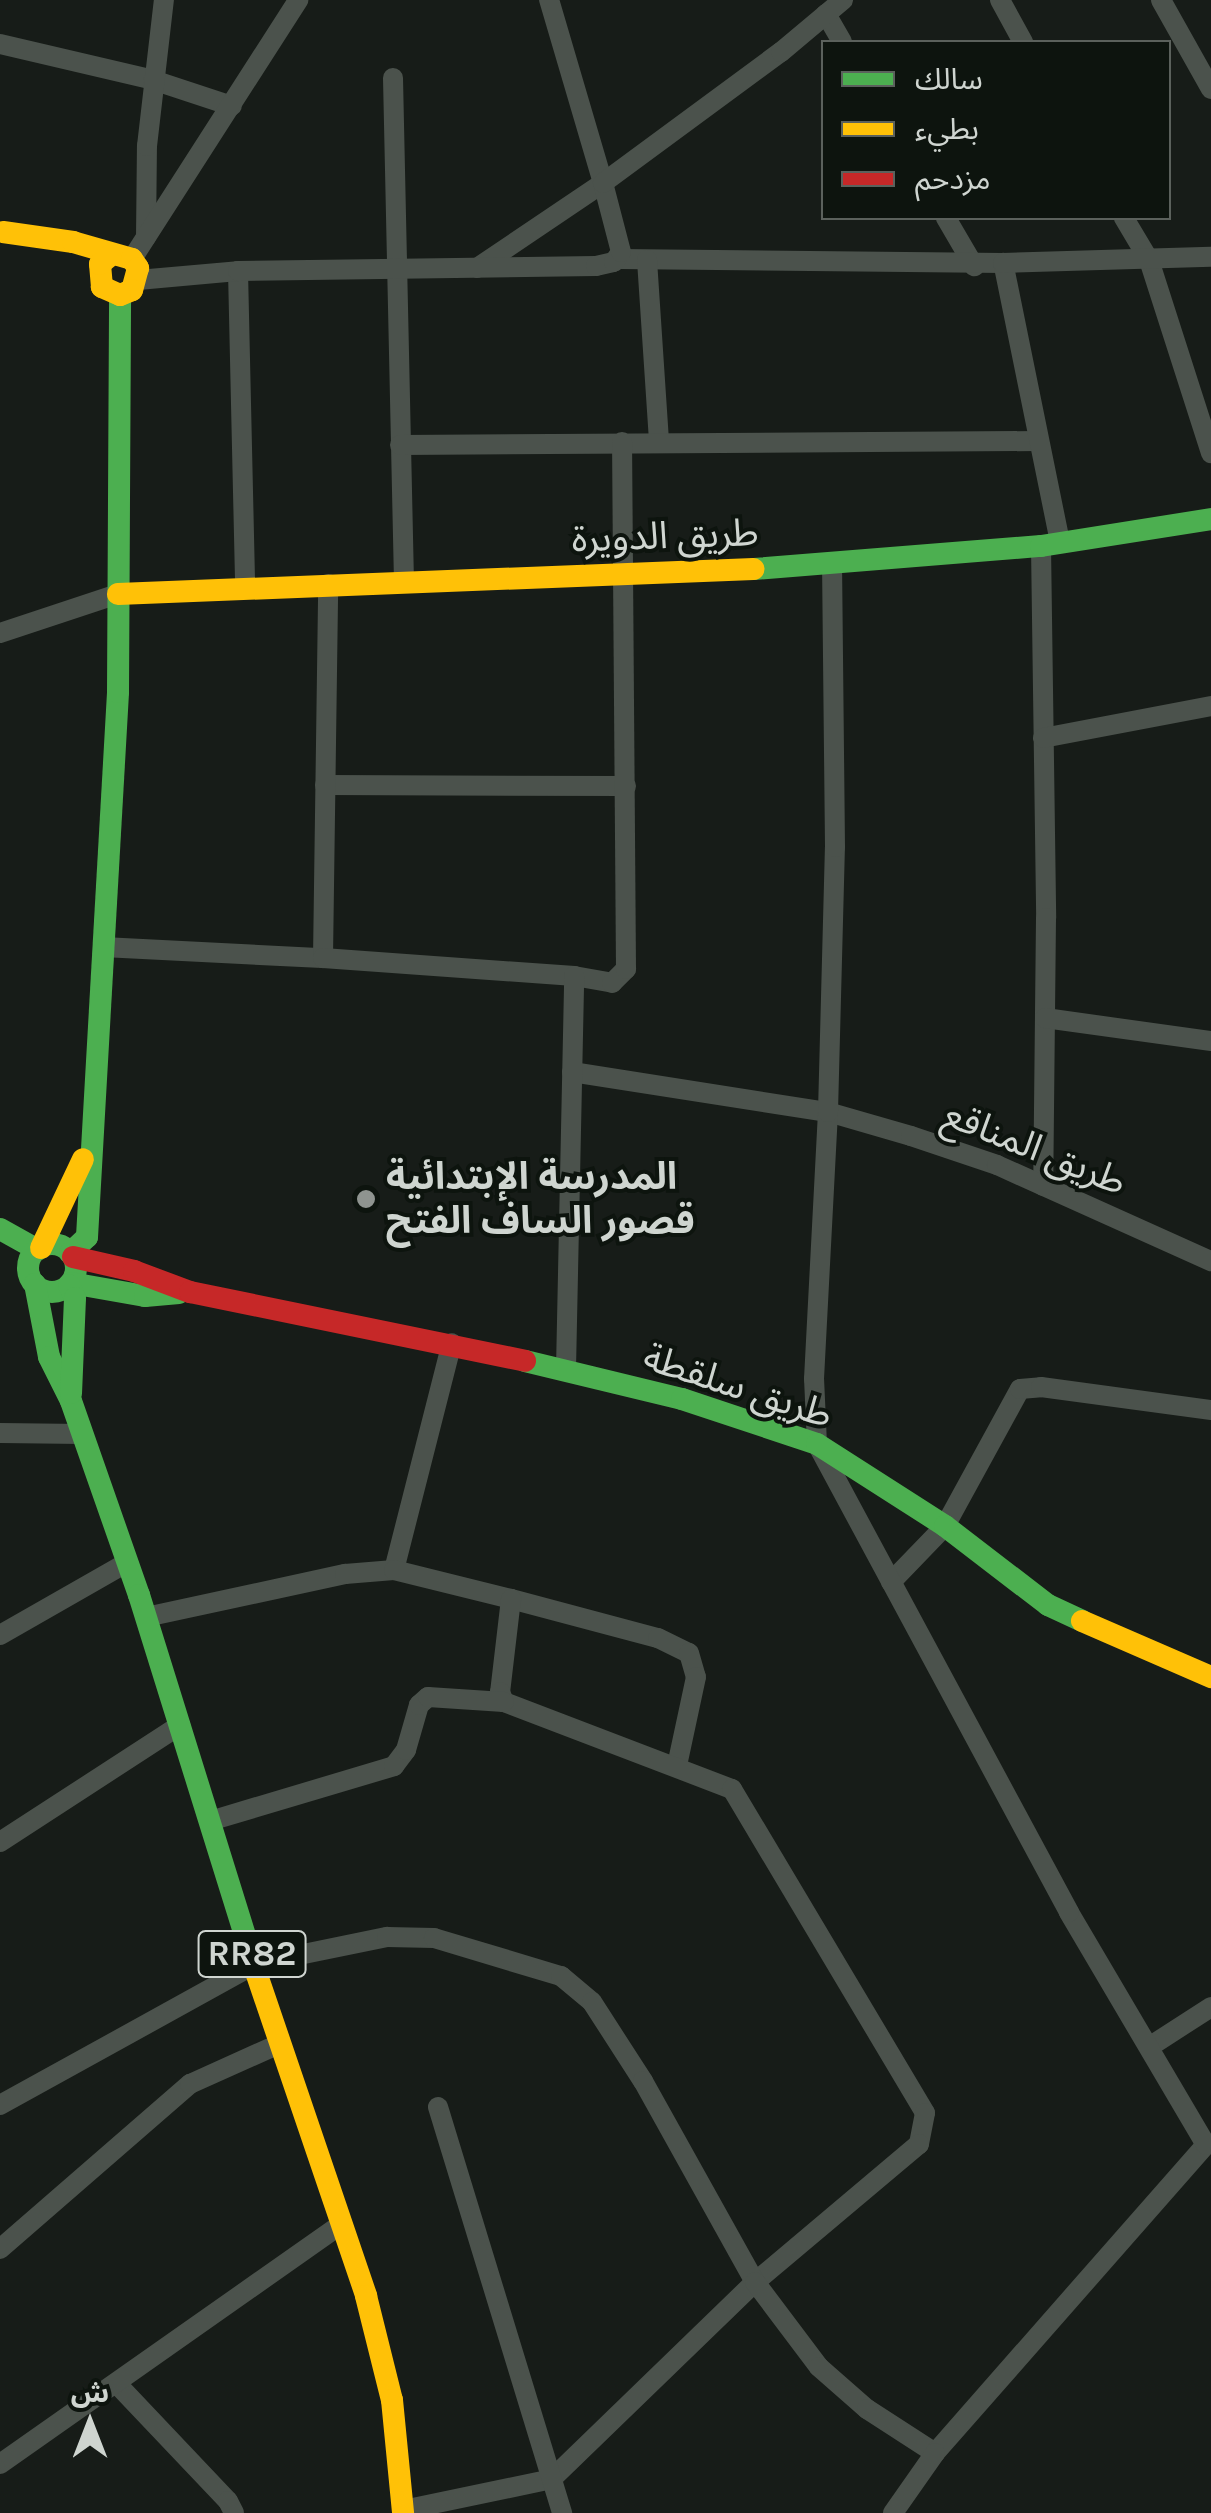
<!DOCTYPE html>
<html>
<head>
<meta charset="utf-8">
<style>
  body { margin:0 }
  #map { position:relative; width:1211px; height:2513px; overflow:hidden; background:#171c18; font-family:Karla,"Noto Sans Arabic",sans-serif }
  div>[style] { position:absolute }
  .street>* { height:20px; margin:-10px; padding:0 10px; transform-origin:10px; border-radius:10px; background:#4b524c }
  .fast>* { height:22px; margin:-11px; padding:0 11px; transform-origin:11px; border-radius:11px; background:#4caf50 }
  .fast>.ring { margin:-11px; padding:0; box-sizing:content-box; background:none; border:22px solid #4caf50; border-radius:50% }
  .slow>* { height:22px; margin:-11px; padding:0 11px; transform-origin:11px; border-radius:11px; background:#ffc107 }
  .jam>* { height:22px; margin:-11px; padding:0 11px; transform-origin:11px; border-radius:11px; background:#c62828 }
  .dots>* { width:28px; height:28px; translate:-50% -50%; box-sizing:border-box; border:5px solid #0d140e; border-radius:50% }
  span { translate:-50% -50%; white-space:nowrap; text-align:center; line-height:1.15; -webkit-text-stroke:8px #0d140e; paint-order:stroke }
  .shield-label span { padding:2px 8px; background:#0d140e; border:2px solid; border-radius:8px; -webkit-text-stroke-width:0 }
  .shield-label { font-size:35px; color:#cfd5d0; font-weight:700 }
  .street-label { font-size:38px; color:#cfd5d0 }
  .poi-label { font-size:38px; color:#cfd5d0; font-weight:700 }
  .left { translate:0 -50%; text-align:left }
  .legend { position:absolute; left:821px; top:40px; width:350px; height:180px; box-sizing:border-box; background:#0d140e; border:2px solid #5b615c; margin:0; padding:12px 18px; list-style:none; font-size:30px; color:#cfd5d0 }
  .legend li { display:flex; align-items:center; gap:20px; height:50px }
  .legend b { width:50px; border:2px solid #5b615c }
  .north { position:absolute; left:40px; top:2373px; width:100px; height:100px; -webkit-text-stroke:8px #0d140e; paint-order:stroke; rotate:0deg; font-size:28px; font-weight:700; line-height:40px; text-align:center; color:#cfd5d0 }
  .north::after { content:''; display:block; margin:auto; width:35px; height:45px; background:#cfd5d0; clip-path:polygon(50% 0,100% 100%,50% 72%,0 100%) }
</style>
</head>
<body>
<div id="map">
  <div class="street">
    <div style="left:1000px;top:0;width:48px;rotate:61.3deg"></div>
    <div style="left:1161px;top:0;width:102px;rotate:60.7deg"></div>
    <div style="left:826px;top:14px;width:32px;rotate:60deg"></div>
    <div style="left:0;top:44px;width:157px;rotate:13.2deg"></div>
    <div style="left:153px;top:80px;width:83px;rotate:18.2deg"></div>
    <div style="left:393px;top:78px;width:503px;rotate:88.75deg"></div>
    <div style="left:946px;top:218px;width:56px;rotate:59.7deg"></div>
    <div style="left:1124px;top:218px;width:49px;rotate:59.2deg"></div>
    <div style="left:1149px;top:260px;width:203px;rotate:72.2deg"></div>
    <div style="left:146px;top:237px;width:91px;rotate:-89.4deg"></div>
    <div style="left:147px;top:146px;width:147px;rotate:-83.4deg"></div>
    <div style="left:132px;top:259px;width:308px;rotate:-57.3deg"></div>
    <div style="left:619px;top:259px;width:384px;rotate:0.6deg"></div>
    <div style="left:647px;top:260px;width:181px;rotate:86.2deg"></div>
    <div style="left:477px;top:268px;width:152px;rotate:-34deg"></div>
    <div style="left:603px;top:183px;width:191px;rotate:-106.4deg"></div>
    <div style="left:238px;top:271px;width:317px;rotate:88.7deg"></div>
    <div style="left:138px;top:280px;width:100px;rotate:-5.1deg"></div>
    <div style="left:238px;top:271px;width:358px;rotate:-0.8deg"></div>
    <div style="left:596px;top:266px;width:18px;rotate:-13deg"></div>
    <div style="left:614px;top:262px;width:12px;rotate:-55deg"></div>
    <div style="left:621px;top:252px;width:71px;rotate:-104.6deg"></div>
    <div style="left:603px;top:183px;width:221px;rotate:-36.4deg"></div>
    <div style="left:781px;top:52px;width:81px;rotate:-40deg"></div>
    <div style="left:400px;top:445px;width:637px;rotate:-0.36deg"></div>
    <div style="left:1060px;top:542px;width:285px;rotate:-101.5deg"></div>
    <div style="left:1003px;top:263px;width:208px;rotate:-1.7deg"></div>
    <div style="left:1041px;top:546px;width:372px;rotate:89.2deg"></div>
    <div style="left:1046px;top:918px;width:268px;rotate:90.6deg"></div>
    <div style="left:0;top:633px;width:124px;rotate:-18.3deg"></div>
    <div style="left:1043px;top:738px;width:171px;rotate:-10.8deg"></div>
    <div style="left:325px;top:785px;width:301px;rotate:0.2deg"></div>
    <div style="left:103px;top:947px;width:220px;rotate:2.9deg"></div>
    <div style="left:323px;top:958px;width:374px;rotate:-89.2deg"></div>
    <div style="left:323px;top:958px;width:252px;rotate:4.1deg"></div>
    <div style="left:574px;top:976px;width:39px;rotate:10deg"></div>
    <div style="left:612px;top:983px;width:20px;rotate:-45deg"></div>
    <div style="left:626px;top:969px;width:527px;rotate:-90.43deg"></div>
    <div style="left:1045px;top:1018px;width:168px;rotate:7.9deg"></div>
    <div style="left:572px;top:1072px;width:259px;rotate:8.9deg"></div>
    <div style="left:828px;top:1112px;width:86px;rotate:16.1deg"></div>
    <div style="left:911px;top:1136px;width:91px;rotate:18.6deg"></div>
    <div style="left:997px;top:1165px;width:235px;rotate:24.2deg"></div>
    <div style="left:566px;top:1369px;width:393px;rotate:-88.8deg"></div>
    <div style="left:0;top:1433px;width:82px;rotate:0.7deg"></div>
    <div style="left:394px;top:1570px;width:234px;rotate:-75.7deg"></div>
    <div style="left:891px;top:1582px;width:78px;rotate:-46deg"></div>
    <div style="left:945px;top:1526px;width:156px;rotate:-61.3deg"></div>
    <div style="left:1020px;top:1389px;width:21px;rotate:-5deg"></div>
    <div style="left:1041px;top:1387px;width:172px;rotate:7.7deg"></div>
    <div style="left:511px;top:1599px;width:152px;rotate:14.9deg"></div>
    <div style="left:658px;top:1638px;width:34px;rotate:26deg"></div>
    <div style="left:689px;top:1653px;width:25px;rotate:74deg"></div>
    <div style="left:696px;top:1677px;width:91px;rotate:102.1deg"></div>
    <div style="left:146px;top:1617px;width:204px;rotate:-12.2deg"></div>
    <div style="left:345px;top:1574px;width:49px;rotate:-4.7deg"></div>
    <div style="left:394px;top:1570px;width:121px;rotate:13.9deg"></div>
    <div style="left:511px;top:1599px;width:94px;rotate:96.7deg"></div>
    <div style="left:500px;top:1692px;width:11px;rotate:68deg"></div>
    <div style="left:504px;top:1702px;width:244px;rotate:20.9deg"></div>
    <div style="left:732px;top:1789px;width:377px;rotate:59.2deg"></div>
    <div style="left:925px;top:2113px;width:32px;rotate:101deg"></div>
    <div style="left:919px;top:2144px;width:214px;rotate:139.9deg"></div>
    <div style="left:755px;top:2282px;width:283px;rotate:135.9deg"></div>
    <div style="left:552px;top:2479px;width:152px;rotate:168.2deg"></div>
    <div style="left:0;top:1635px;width:147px;rotate:-29.7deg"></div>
    <div style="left:210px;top:1821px;width:192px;rotate:-16.6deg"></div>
    <div style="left:394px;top:1766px;width:20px;rotate:-53deg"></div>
    <div style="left:406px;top:1750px;width:47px;rotate:-73.9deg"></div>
    <div style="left:419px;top:1705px;width:12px;rotate:-42deg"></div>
    <div style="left:428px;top:1697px;width:76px;rotate:3.8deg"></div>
    <div style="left:0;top:1842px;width:215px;rotate:-33deg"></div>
    <div style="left:1149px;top:2047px;width:74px;rotate:-32.8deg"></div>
    <div style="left:0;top:2105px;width:291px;rotate:-28.9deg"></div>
    <div style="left:255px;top:1964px;width:135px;rotate:-11.6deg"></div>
    <div style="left:387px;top:1937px;width:47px;rotate:1.2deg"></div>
    <div style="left:434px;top:1938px;width:133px;rotate:16.7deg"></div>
    <div style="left:561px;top:1976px;width:40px;rotate:40deg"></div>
    <div style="left:592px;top:2002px;width:94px;rotate:57.2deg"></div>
    <div style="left:643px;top:2081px;width:230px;rotate:60.9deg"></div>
    <div style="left:755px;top:2282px;width:106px;rotate:53deg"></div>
    <div style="left:819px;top:2367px;width:64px;rotate:41.2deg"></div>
    <div style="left:867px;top:2409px;width:81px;rotate:32.9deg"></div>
    <div style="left:935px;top:2453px;width:410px;rotate:-48.7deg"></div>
    <div style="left:1206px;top:2145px;width:270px;rotate:-120.5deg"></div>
    <div style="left:1069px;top:1912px;width:532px;rotate:-118.3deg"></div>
    <div style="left:817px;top:1444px;width:65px;rotate:-92.6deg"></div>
    <div style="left:814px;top:1379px;width:267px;rotate:-87deg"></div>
    <div style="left:828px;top:1112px;width:265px;rotate:-88.5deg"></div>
    <div style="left:835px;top:847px;width:281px;rotate:-90.6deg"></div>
    <div style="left:438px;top:2107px;width:425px;rotate:73deg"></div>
    <div style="left:0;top:2249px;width:252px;rotate:-41deg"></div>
    <div style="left:190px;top:2084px;width:98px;rotate:-24.2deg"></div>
    <div style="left:117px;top:2384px;width:161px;rotate:46.5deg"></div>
    <div style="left:228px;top:2501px;width:13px;rotate:63deg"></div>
    <div style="left:0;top:2464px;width:418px;rotate:-35.1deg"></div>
    <div style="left:893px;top:2513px;width:73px;rotate:-55deg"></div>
  </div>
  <div class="fast">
    <div style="left:754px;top:569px;width:288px;rotate:-4.6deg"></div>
    <div style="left:1041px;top:546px;width:172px;rotate:-9deg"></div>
    <div style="left:0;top:1229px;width:43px;rotate:28.9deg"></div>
    <div class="ring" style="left:28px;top:1244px;width:26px;height:26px"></div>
    <div style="left:70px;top:1253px;width:23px;rotate:-43deg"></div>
    <div style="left:87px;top:1237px;width:546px;rotate:-86.74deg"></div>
    <div style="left:118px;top:692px;width:397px;rotate:-89.7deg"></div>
    <div style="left:71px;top:1283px;width:75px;rotate:10deg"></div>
    <div style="left:145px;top:1296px;width:34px;rotate:-5deg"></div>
    <div style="left:35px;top:1284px;width:74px;rotate:79.1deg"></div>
    <div style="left:49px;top:1357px;width:49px;rotate:63.4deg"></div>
    <div style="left:71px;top:1401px;width:206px;rotate:70.7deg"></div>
    <div style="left:139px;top:1595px;width:398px;rotate:72.7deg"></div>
    <div style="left:69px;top:1285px;width:14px;rotate:65deg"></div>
    <div style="left:75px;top:1298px;width:95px;rotate:92.4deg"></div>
    <div style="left:525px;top:1361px;width:162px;rotate:13.6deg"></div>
    <div style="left:682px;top:1399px;width:142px;rotate:18.4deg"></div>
    <div style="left:817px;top:1444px;width:152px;rotate:32.6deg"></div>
    <div style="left:945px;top:1526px;width:130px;rotate:37.5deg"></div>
    <div style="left:1048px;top:1605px;width:38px;rotate:25deg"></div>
  </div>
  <div class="slow">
    <div style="left:3px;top:232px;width:71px;rotate:8.1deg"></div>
    <div style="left:73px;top:242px;width:61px;rotate:16.1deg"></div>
    <div style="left:132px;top:259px;width:11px;rotate:56deg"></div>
    <div style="left:138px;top:268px;width:23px;rotate:105deg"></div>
    <div style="left:132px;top:290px;width:13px;rotate:157deg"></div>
    <div style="left:120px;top:295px;width:20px;rotate:-156deg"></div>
    <div style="left:102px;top:287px;width:23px;rotate:-95deg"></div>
    <div style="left:100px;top:264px;width:13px;rotate:-39deg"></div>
    <div style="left:118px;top:594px;width:636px;rotate:-2.25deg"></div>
    <div style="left:41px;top:1248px;width:98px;rotate:-64.7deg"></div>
    <div style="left:1082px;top:1621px;width:141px;rotate:23.5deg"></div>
    <div style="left:257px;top:1975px;width:339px;rotate:71.2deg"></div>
    <div style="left:366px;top:2296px;width:107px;rotate:76deg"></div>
    <div style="left:392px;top:2400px;width:114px;rotate:84.4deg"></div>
  </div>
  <div class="jam">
    <div style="left:73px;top:1257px;width:63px;rotate:12.9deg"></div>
    <div style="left:134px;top:1271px;width:60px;rotate:20.6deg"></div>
    <div style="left:190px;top:1292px;width:342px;rotate:11.6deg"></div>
  </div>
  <div class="dots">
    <div style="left:366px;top:1199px;background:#8f9490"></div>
  </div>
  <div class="shield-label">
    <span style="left:252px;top:1954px">RR82</span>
  </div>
  <div class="street-label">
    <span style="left:665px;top:536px;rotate:-2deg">طريق الدويرة</span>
    <span style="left:1035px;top:1148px;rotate:22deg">طريق المناقع</span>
    <span style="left:738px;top:1386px;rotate:18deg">طريق سلقطة</span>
  </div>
  <div class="poi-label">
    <span class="left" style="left:386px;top:1199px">المدرسة الإبتدائية<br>قصور الساف الفتح</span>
  </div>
  <ul class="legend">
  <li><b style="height:12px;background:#4caf50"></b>سالك</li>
  <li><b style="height:12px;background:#ffc107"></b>بطيء</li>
  <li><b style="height:12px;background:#c62828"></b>مزدحم</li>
  </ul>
  <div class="north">ش</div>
</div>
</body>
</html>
